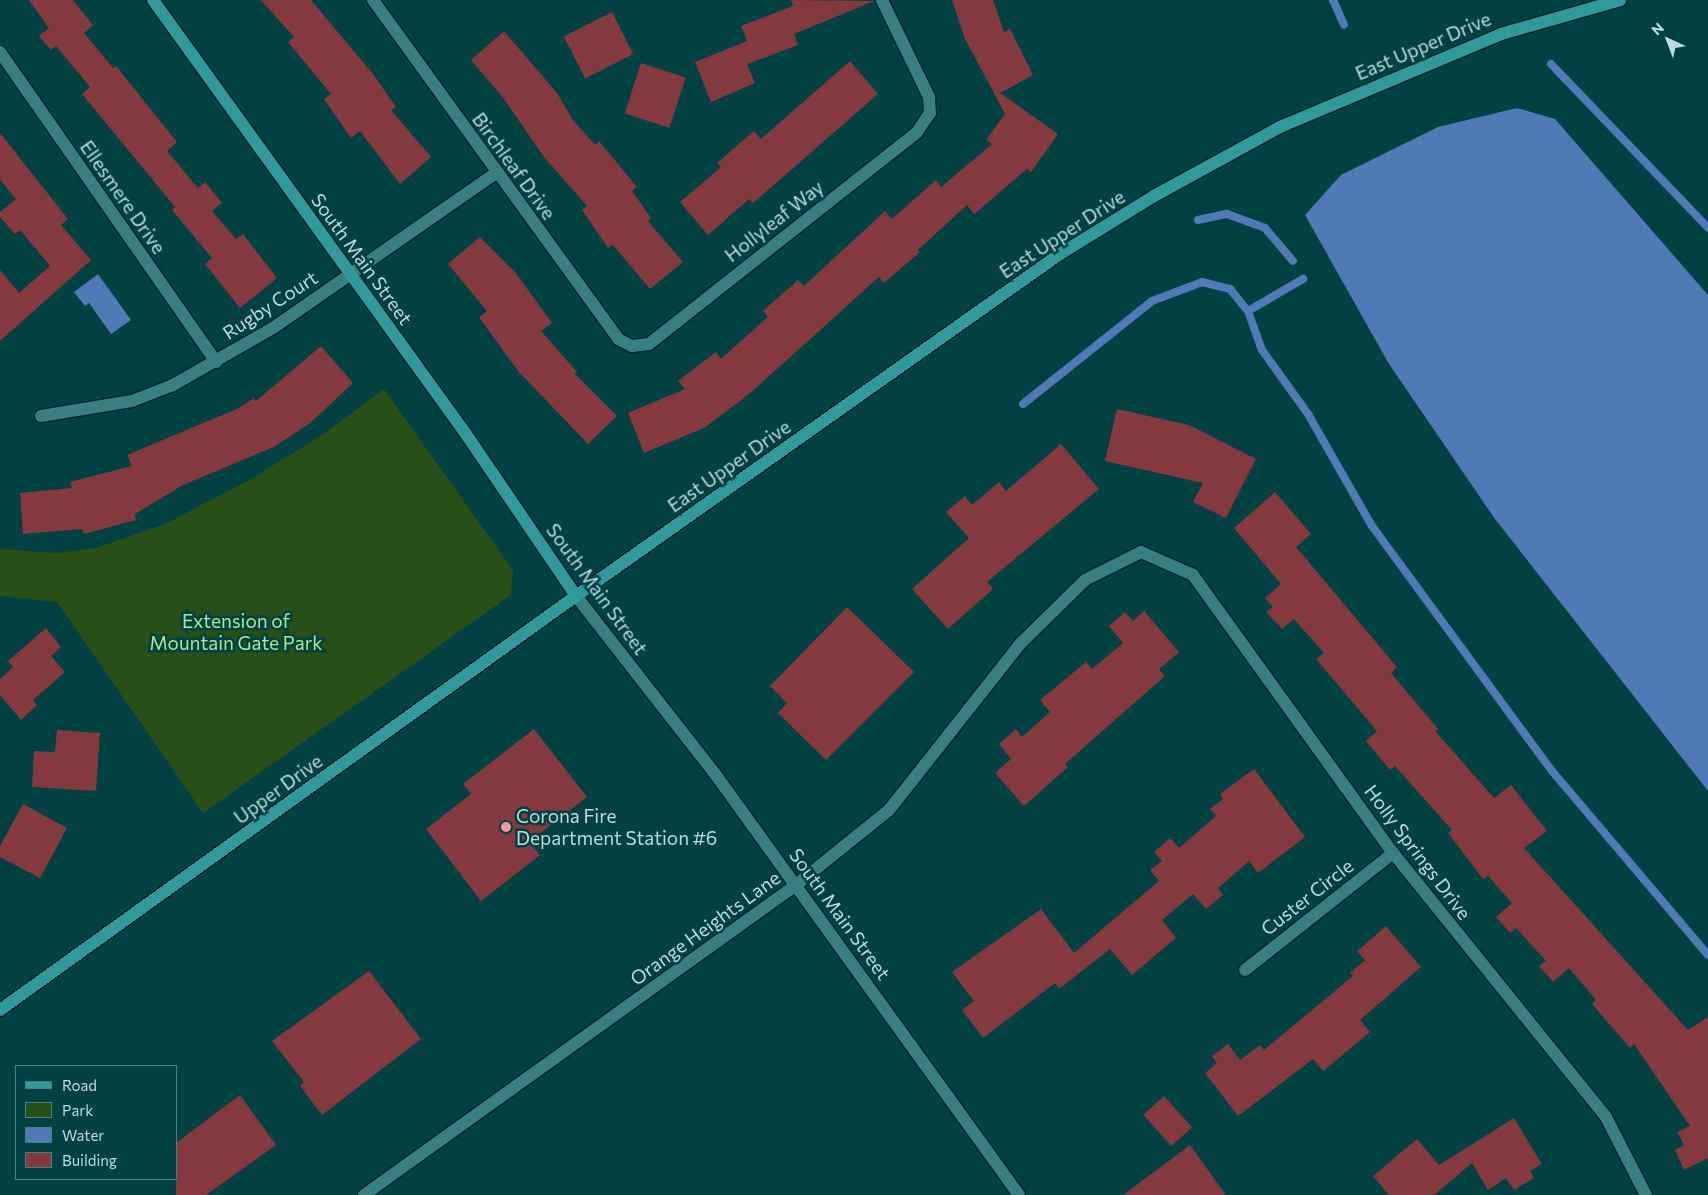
<!DOCTYPE html>
<html>
<head>
<meta charset="utf-8">
<style>
  body { margin:0 }
  #map { position:relative; width:1708px; height:1195px; overflow:hidden; background:#014142; font-family:Commissioner,sans-serif }
  div>[style] { position:absolute }
  .green>* { inset:0; background:#284f18 }
  .water>* { inset:0; background:#507ab5 }
  .stream>* { height:8px; margin:-4px; padding:0 4px; transform-origin:4px; border-radius:4px; background:#507ab5 }
  .building>* { inset:0; background:#84393f; transform-origin:0 0 }
  .roads { filter:drop-shadow(1px 0 #002526) drop-shadow(-1px 0 #002526) drop-shadow(0 1px #002526) drop-shadow(0 -1px #002526) }
  .minor>* { height:12px; margin:-6px; padding:0 6px; transform-origin:6px; border-radius:6px; background:#377f81 }
  .major>* { height:12px; margin:-6px; padding:0 6px; transform-origin:6px; border-radius:6px; background:#2f999b }
  .dots>* { width:14px; height:14px; translate:-50% -50%; box-sizing:border-box; border:2px solid #014142; border-radius:50% }
  span { translate:-50% -50%; white-space:nowrap; text-align:center; line-height:1.15; -webkit-text-stroke:5px #014142; paint-order:stroke }
  .street-label { font-size:19px; color:#badcdd }
  .park-label { font-size:19px; color:#a9e991 }
  .poi-label { font-size:19px; color:#badcdd }
  .left { translate:0 -50%; text-align:left }
  .legend { position:absolute; left:15px; top:1065px; width:162px; height:115px; box-sizing:border-box; background:#014142; border:1px solid #4b7f80; margin:0; padding:6px 9px; list-style:none; font-size:15px; color:#badcdd }
  .legend li { display:flex; align-items:center; gap:10px; height:25px }
  .legend b { width:25px; border:1px solid #4b7f80 }
  .north { position:absolute; left:1643px; top:15px; width:50px; height:50px; -webkit-text-stroke:4px #014142; paint-order:stroke; rotate:317deg; font-size:14px; font-weight:700; line-height:20px; text-align:center; color:#badcdd }
  .north::after { content:''; display:block; margin:auto; width:18px; height:22px; background:#badcdd; clip-path:polygon(50% 0,100% 100%,50% 72%,0 100%) }
</style>
</head>
<body>
<div id="map">
  <div class="green">
    <div style="clip-path:polygon(384px 389px,513px 570px,511px 595px,203px 813px,57px 602px,0 596px,0 549px,56px 553px,96px 548px,165px 524px,249px 480px,322px 435px)"></div>
  </div>
  <div class="water">
    <div style="clip-path:polygon(1517px 108px,1555px 119px,1708px 295px,1708px 791px,1495px 519px,1389px 364px,1305px 215px,1341px 175px,1438px 127px)"></div>
    <div style="clip-path:polygon(98px 274px,131px 320px,111px 334px,89px 303px,85px 306px,74px 292px)"></div>
  </div>
  <div class="stream">
    <div style="left:1333px;top:0;width:27px;rotate:66deg"></div>
    <div style="left:1551px;top:64px;width:227px;rotate:46.2deg"></div>
    <div style="left:1198px;top:220px;width:30px;rotate:-12deg"></div>
    <div style="left:1227px;top:214px;width:40px;rotate:20.2deg"></div>
    <div style="left:1265px;top:228px;width:43px;rotate:49.7deg"></div>
    <div style="left:1248px;top:311px;width:41px;rotate:70.3deg"></div>
    <div style="left:1262px;top:350px;width:79px;rotate:54.3deg"></div>
    <div style="left:1308px;top:414px;width:129px;rotate:60.3deg"></div>
    <div style="left:1372px;top:526px;width:304px;rotate:53.7deg"></div>
    <div style="left:1552px;top:771px;width:241px;rotate:49.7deg"></div>
    <div style="left:1023px;top:404px;width:165px;rotate:-38.6deg"></div>
    <div style="left:1152px;top:301px;width:53px;rotate:-20.8deg"></div>
    <div style="left:1202px;top:282px;width:29px;rotate:14deg"></div>
    <div style="left:1230px;top:289px;width:28px;rotate:51deg"></div>
    <div style="left:1248px;top:311px;width:64px;rotate:-30.2deg"></div>
  </div>
  <div class="building">
    <div style="clip-path:polygon(29px 0,73px 0,93px 25px,84px 33px,113px 68px,116px 66px,177px 142px,167px 151px,198px 188px,205px 182px,222px 203px,212px 211px,236px 239px,243px 234px,277px 278px,240px 308px,205px 264px,212px 258px,172px 210px,175px 207px,82px 94px,90px 87px,56px 46px,51px 50px,39px 36px,49px 28px)"></div>
    <div style="clip-path:polygon(261px 0,311px 0,373px 74px,396px 107px,391px 110px,431px 157px,400px 184px,360px 131px,351px 138px,324px 99px,331px 94px,288px 42px,294px 37px)"></div>
    <div style="clip-path:polygon(791px 0,874px 1px,794px 34px,798px 45px,747px 64px,755px 83px,711px 102px,695px 62px,747px 41px,741px 26px,793px 6px)"></div>
    <div style="clip-path:polygon(952px 0,993px 0,1004px 32px,1010px 29px,1033px 75px,1000px 93px,1058px 134px,1031px 172px,1027px 169px,974px 214px,967px 205px,918px 250px,920px 252px,884px 283px,879px 277px,748px 395px,704px 428px,644px 453px,628px 413px,685px 389px,678px 381px,716px 352px,721px 359px,768px 317px,763px 311px,798px 280px,804px 286px,885px 211px,892px 219px,936px 180px,941px 187px,992px 144px,986px 140px,1005px 114px,965px 39px)"></div>
    <div style="left:612px;top:12px;width:47px;height:54px;rotate:63deg"></div>
    <div style="clip-path:polygon(504px 31px,557px 93px,573px 120px,595px 145px,599px 141px,637px 187px,632px 191px,651px 218px,648px 221px,683px 262px,650px 289px,613px 245px,608px 248px,582px 210px,587px 206px,544px 157px,504px 99px,471px 60px)"></div>
    <div style="clip-path:polygon(850px 61px,878px 94px,753px 203px,749px 199px,708px 235px,680px 202px,721px 167px,717px 163px,754px 131px,761px 139px)"></div>
    <div style="left:641px;top:63px;width:47px;height:53px;rotate:18deg"></div>
    <div style="clip-path:polygon(0 133px,68px 219px,61px 225px,91px 260px,0 341px,0 270px,19px 293px,50px 266px,20px 230px,15px 234px,0 217px,0 212px,16px 199px,0 180px)"></div>
    <div style="clip-path:polygon(480px 237px,515px 272px,552px 323px,541px 331px,577px 372px,575px 374px,617px 416px,588px 444px,518px 371px,479px 317px,487px 311px,448px 264px)"></div>
    <div style="clip-path:polygon(321px 346px,353px 383px,309px 424px,274px 447px,183px 485px,135px 514px,136px 520px,84px 534px,82px 529px,23px 534px,20px 493px,72px 488px,70px 482px,132px 466px,127px 455px,239px 408px,254px 398px,256px 401px)"></div>
    <div style="clip-path:polygon(1117px 409px,1189px 425px,1256px 459px,1226px 518px,1193px 502px,1203px 483px,1105px 461px)"></div>
    <div style="clip-path:polygon(1061px 444px,1099px 489px,987px 582px,993px 589px,948px 629px,912px 589px,969px 538px,946px 512px,965px 496px,972px 505px,999px 482px,1006px 491px)"></div>
    <div style="clip-path:polygon(1275px 492px,1311px 534px,1296px 547px,1397px 667px,1391px 673px,1438px 729px,1435px 731px,1494px 798px,1511px 785px,1547px 831px,1524px 848px,1688px 1030px,1708px 1017px,1708px 1158px,1684px 1170px,1675px 1150px,1684px 1145px,1677px 1132px,1690px 1126px,1634px 1044px,1630px 1048px,1592px 1004px,1596px 1000px,1569px 968px,1553px 982px,1539px 966px,1546px 961px,1516px 928px,1510px 933px,1496px 917px,1512px 903px,1488px 876px,1483px 879px,1448px 833px,1452px 830px,1395px 766px,1390px 770px,1366px 741px,1377px 731px,1316px 659px,1324px 653px,1294px 619px,1282px 629px,1266px 612px,1273px 607px,1265px 598px,1281px 584px,1234px 528px)"></div>
    <div style="clip-path:polygon(847px 607px,914px 672px,826px 760px,778px 713px,787px 703px,770px 686px)"></div>
    <div style="clip-path:polygon(1144px 611px,1179px 652px,1159px 669px,1165px 676px,1065px 764px,1068px 767px,1024px 806px,995px 773px,1011px 759px,999px 744px,1016px 729px,1022px 737px,1050px 712px,1040px 700px,1086px 662px,1092px 669px,1123px 643px,1109px 626px,1125px 612px,1133px 621px)"></div>
    <div style="clip-path:polygon(46px 628px,61px 647px,51px 656px,65px 672px,33px 700px,37px 705px,21px 720px,0 695px,0 679px,13px 667px,8px 661px)"></div>
    <div style="clip-path:polygon(534px 729px,587px 797px,529px 842px,540px 855px,481px 901px,426px 829px,471px 794px,463px 784px)"></div>
    <div style="clip-path:polygon(57px 730px,100px 733px,96px 791px,32px 787px,34px 751px,55px 752px)"></div>
    <div style="clip-path:polygon(1254px 769px,1305px 837px,1258px 873px,1249px 861px,1218px 888px,1223px 895px,1206px 909px,1193px 894px,1162px 920px,1176px 938px,1132px 975px,1110px 949px,1059px 989px,1055px 983px,983px 1038px,962px 1010px,974px 1001px,952px 972px,1041px 909px,1074px 953px,1159px 881px,1150px 870px,1162px 861px,1154px 852px,1170px 838px,1179px 848px,1216px 816px,1210px 809px,1223px 799px,1220px 794px)"></div>
    <div style="clip-path:polygon(23px 804px,67px 828px,40px 878px,0 857px,0 846px)"></div>
    <div style="clip-path:polygon(1386px 926px,1421px 967px,1360px 1020px,1370px 1032px,1323px 1071px,1313px 1059px,1238px 1116px,1205px 1073px,1217px 1063px,1212px 1056px,1228px 1044px,1240px 1060px,1260px 1045px,1264px 1050px,1353px 976px,1350px 973px,1365px 960px,1357px 951px)"></div>
    <div style="clip-path:polygon(369px 971px,421px 1039px,322px 1115px,300px 1086px,304px 1082px,272px 1041px)"></div>
    <div style="clip-path:polygon(240px 1095px,276px 1145px,206px 1195px,176px 1195px,176px 1143px)"></div>
    <div style="left:1164px;top:1096px;width:42px;height:28px;rotate:48deg"></div>
    <div style="clip-path:polygon(1514px 1118px,1542px 1164px,1530px 1171px,1534px 1178px,1514px 1190px,1506px 1178px,1488px 1190px,1472px 1163px,1434px 1195px,1389px 1195px,1373px 1176px,1417px 1139px,1439px 1165px)"></div>
    <div style="clip-path:polygon(1190px 1145px,1226px 1195px,1123px 1195px,1158px 1169px)"></div>
  </div>
  <div class="roads">
    <div class="minor">
      <div style="left:373px;top:0;width:418px;rotate:54.1deg"></div>
      <div style="left:618px;top:339px;width:16px;rotate:27deg"></div>
      <div style="left:632px;top:346px;width:17px;rotate:-7deg"></div>
      <div style="left:649px;top:344px;width:342px;rotate:-38.3deg"></div>
      <div style="left:917px;top:132px;width:23px;rotate:-56deg"></div>
      <div style="left:930px;top:113px;width:16px;rotate:-94deg"></div>
      <div style="left:929px;top:97px;width:108px;rotate:-115.9deg"></div>
      <div style="left:0;top:52px;width:378px;rotate:55.1deg"></div>
      <div style="left:41px;top:416px;width:92px;rotate:-9.4deg"></div>
      <div style="left:132px;top:401px;width:44px;rotate:-21.3deg"></div>
      <div style="left:173px;top:385px;width:115px;rotate:-29.7deg"></div>
      <div style="left:273px;top:328px;width:272px;rotate:-34.8deg"></div>
      <div style="left:576px;top:596px;width:231px;rotate:52deg"></div>
      <div style="left:718px;top:778px;width:514px;rotate:54.18deg"></div>
      <div style="left:1245px;top:970px;width:189px;rotate:-38.3deg"></div>
      <div style="left:364px;top:1195px;width:532px;rotate:-35.66deg"></div>
      <div style="left:796px;top:885px;width:119px;rotate:-38.9deg"></div>
      <div style="left:889px;top:810px;width:213px;rotate:-51.7deg"></div>
      <div style="left:1021px;top:643px;width:90px;rotate:-44.5deg"></div>
      <div style="left:1085px;top:580px;width:63px;rotate:-26.6deg"></div>
      <div style="left:1141px;top:552px;width:57px;rotate:23.9deg"></div>
      <div style="left:1193px;top:575px;width:342px;rotate:54.3deg"></div>
      <div style="left:1393px;top:853px;width:339px;rotate:51.1deg"></div>
      <div style="left:1606px;top:1117px;width:88px;rotate:62.9deg"></div>
    </div>
    <div class="major">
      <div style="left:153px;top:0;width:535px;rotate:54.2deg"></div>
      <div style="left:466px;top:434px;width:196px;rotate:55.8deg"></div>
      <div style="left:0;top:1010px;width:709px;rotate:-35.71deg"></div>
      <div style="left:576px;top:596px;width:593px;rotate:-35.25deg"></div>
      <div style="left:1060px;top:254px;width:110px;rotate:-31.7deg"></div>
      <div style="left:1154px;top:196px;width:144px;rotate:-28.7deg"></div>
      <div style="left:1280px;top:127px;width:240px;rotate:-22.8deg"></div>
      <div style="left:1501px;top:34px;width:124px;rotate:-15.9deg"></div>
    </div>
  </div>
  <div class="dots">
    <div style="left:506px;top:827px;background:#f59b9e"></div>
  </div>
  <div class="street-label">
    <span style="left:1423px;top:46px;rotate:-23deg">East Upper Drive</span>
    <span style="left:514px;top:166px;rotate:54deg">Birchleaf Drive</span>
    <span style="left:123px;top:197px;rotate:55deg">Ellesmere Drive</span>
    <span style="left:774px;top:221px;rotate:-38deg">Hollyleaf Way</span>
    <span style="left:1062px;top:234px;rotate:-33deg">East Upper Drive</span>
    <span style="left:362px;top:259px;rotate:54deg">South Main Street</span>
    <span style="left:270px;top:305px;rotate:-33deg">Rugby Court</span>
    <span style="left:729px;top:466px;rotate:-35deg">East Upper Drive</span>
    <span style="left:597px;top:589px;rotate:54deg">South Main Street</span>
    <span style="left:278px;top:789px;rotate:-36deg">Upper Drive</span>
    <span style="left:1418px;top:852px;rotate:53deg">Holly Springs Drive</span>
    <span style="left:1307px;top:897px;rotate:-38deg">Custer Circle</span>
    <span style="left:840px;top:914px;rotate:54deg">South Main Street</span>
    <span style="left:705px;top:928px;rotate:-36deg">Orange Heights Lane</span>
  </div>
  <div class="park-label">
    <span style="left:236px;top:632px">Extension of<br>Mountain Gate Park</span>
  </div>
  <div class="poi-label">
    <span class="left" style="left:516px;top:827px">Corona Fire<br>Department Station #6</span>
  </div>
  <ul class="legend">
  <li><b style="height:6px;background:#2f999b"></b>Road</li>
  <li><b style="height:14px;background:#284f18"></b>Park</li>
  <li><b style="height:14px;background:#507ab5"></b>Water</li>
  <li><b style="height:14px;background:#84393f"></b>Building</li>
  </ul>
  <div class="north">N</div>
</div>
</body>
</html>
